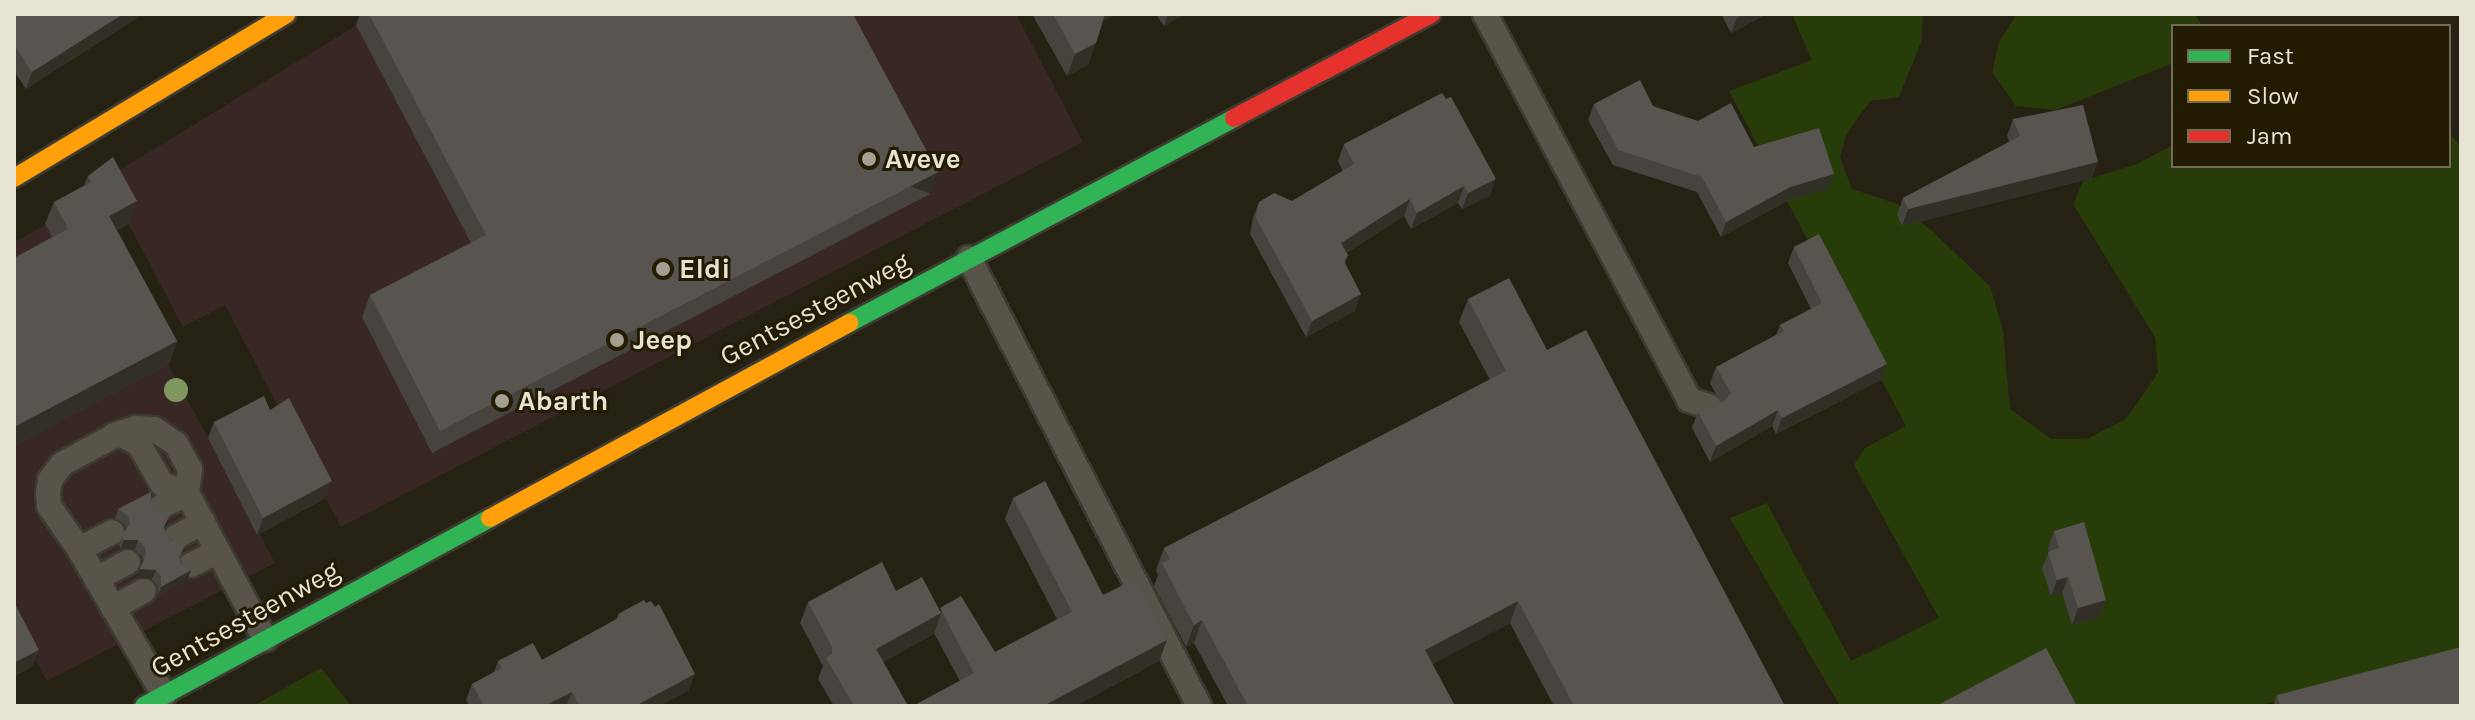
<!DOCTYPE html>
<html>
<head>
<meta charset="utf-8">
<style>
  body { margin:0 }
  #map { position:relative; width:2475px; height:720px; overflow:hidden; background:#252214; font-family:Karla,sans-serif }
  div>[style] { position:absolute }
  .commercial>* { inset:0; background:#382724 }
  .green>* { inset:0; background:#283c09 }
  .roads { filter:drop-shadow(2px 0 #3d3b31) drop-shadow(-2px 0 #3d3b31) drop-shadow(0 2px #3d3b31) drop-shadow(0 -2px #3d3b31) }
  .lane>* { height:24px; margin:-12px; padding:0 12px; transform-origin:12px; border-radius:12px; background:#58544a }
  .fast>* { height:18px; margin:-9px; padding:0 9px; transform-origin:9px; border-radius:9px; background:#30b455 }
  .slow>* { height:18px; margin:-9px; padding:0 9px; transform-origin:9px; border-radius:9px; background:#ff9f0a }
  .jam>* { height:18px; margin:-9px; padding:0 9px; transform-origin:9px; border-radius:9px; background:#e5322d }
  .trees>* { width:24px; height:24px; margin:-12px; border-radius:50%; background:#7f965f }
  .wall>* { inset:0; background:#47433f }
  .shaded-wall>* { inset:0; background:#322f27; transform-origin:0 0 }
  .building>* { inset:0; background:#58544f }
  .dots>* { width:22px; height:22px; translate:-50% -50%; box-sizing:border-box; border:4px solid #231c03; border-radius:50% }
  span { translate:-50% -50%; white-space:nowrap; text-align:center; line-height:1.15; -webkit-text-stroke:6px #231c03; paint-order:stroke }
  .poi-label { font-size:28px; color:#e8e4d4; font-weight:700 }
  .left { translate:0 -50%; text-align:left }
  .street-label { font-size:28px; color:#e8e4d4 }
  .frame { position:absolute; inset:0; border:16px solid #e8e4d4; pointer-events:none }
  .legend { position:absolute; left:2171px; top:24px; width:280px; height:144px; box-sizing:border-box; background:#231c03; border:2px solid #726c57; margin:0; padding:10px 14px; list-style:none; font-size:24px; color:#e8e4d4 }
  .legend li { display:flex; align-items:center; gap:16px; height:40px }
  .legend b { width:40px; border:2px solid #726c57 }
</style>
</head>
<body>
<div id="map">
  <div class="commercial">
    <div style="clip-path:polygon(375px 14px,1016px 14px,1083px 142px,341px 527px,225px 305px,183px 327px,105px 179px)"></div>
    <div style="clip-path:polygon(83px 205px,275px 563px,47px 681px,14px 621px,14px 242px)"></div>
  </div>
  <div class="green">
    <div style="clip-path:polygon(1792px 14px,1923px 14px,1921px 42px,1899px 97px,1870px 101px,1846px 135px,1840px 157px,1852px 189px,1897px 204px,1931px 230px,1990px 286px,2003px 331px,2010px 409px,2051px 439px,2087px 439px,2126px 419px,2158px 373px,2155px 337px,2073px 204px,2083px 181px,2137px 164px,2173px 145px,2173px 166px,2449px 166px,2449px 132px,2461px 148px,2461px 648px,2258px 706px,1840px 706px,1730px 518px,1767px 503px,1851px 661px,1939px 618px,1854px 465px,1865px 448px,1906px 426px,1729px 91px,1812px 60px)"></div>
    <div style="clip-path:polygon(2017px 14px,2195px 14px,2202px 26px,2173px 26px,2173px 63px,2056px 110px,2016px 106px,1992px 72px,1999px 42px)"></div>
    <div style="clip-path:polygon(321px 668px,351px 706px,253px 706px)"></div>
  </div>
  <div class="roads">
    <div class="lane">
      <div style="left:1485px;top:14px;width:437px;rotate:62.1deg"></div>
      <div style="left:1689px;top:400px;width:21px;rotate:17deg"></div>
      <div style="left:969px;top:258px;width:504px;rotate:62.82deg"></div>
      <div style="left:114px;top:435px;width:23px;rotate:-18deg"></div>
      <div style="left:136px;top:428px;width:18px;rotate:3deg"></div>
      <div style="left:154px;top:429px;width:27px;rotate:34deg"></div>
      <div style="left:176px;top:444px;width:29px;rotate:61deg"></div>
      <div style="left:190px;top:469px;width:24px;rotate:97deg"></div>
      <div style="left:187px;top:493px;width:166px;rotate:61.9deg"></div>
      <div style="left:161px;top:507px;width:30px;rotate:-28deg"></div>
      <div style="left:176px;top:537px;width:31px;rotate:-29deg"></div>
      <div style="left:79px;top:549px;width:37px;rotate:-27deg"></div>
      <div style="left:191px;top:565px;width:30px;rotate:-27deg"></div>
      <div style="left:96px;top:579px;width:36px;rotate:-28deg"></div>
      <div style="left:113px;top:608px;width:35px;rotate:-29deg"></div>
      <div style="left:164px;top:695px;width:169px;rotate:-120.2deg"></div>
      <div style="left:79px;top:549px;width:52px;rotate:-124.9deg"></div>
      <div style="left:49px;top:506px;width:13px;rotate:-94deg"></div>
      <div style="left:48px;top:493px;width:13px;rotate:-81deg"></div>
      <div style="left:50px;top:480px;width:20px;rotate:-53deg"></div>
      <div style="left:62px;top:464px;width:59px;rotate:-28.3deg"></div>
      <div style="left:114px;top:436px;width:8px;rotate:-7deg"></div>
      <div style="left:122px;top:435px;width:19px;rotate:28deg"></div>
      <div style="left:139px;top:444px;width:46px;rotate:60.1deg"></div>
      <div style="left:162px;top:484px;width:27px;rotate:20deg"></div>
    </div>
    <div class="fast">
      <div style="left:849px;top:323px;width:436px;rotate:-28deg"></div>
      <div style="left:144px;top:706px;width:394px;rotate:-28.5deg"></div>
    </div>
    <div class="slow">
      <div style="left:14px;top:178px;width:318px;rotate:-31deg"></div>
      <div style="left:490px;top:518px;width:409px;rotate:-28.5deg"></div>
    </div>
    <div class="jam">
      <div style="left:1234px;top:118px;width:223px;rotate:-27.8deg"></div>
    </div>
  </div>
  <div class="trees">
    <div style="left:176px;top:390px"></div>
  </div>
  <div class="wall">
    <div style="clip-path:polygon(14px 14px,143px 14px,26px 89px,14px 71px)"></div>
    <div style="clip-path:polygon(360px 14px,853px 14px,930px 194px,432px 453px,362px 317px,370px 295px,471px 243px,356px 25px)"></div>
    <div style="clip-path:polygon(1032px 14px,1116px 14px,1103px 21px,1088px 65px,1067px 76px)"></div>
    <div style="clip-path:polygon(1148px 14px,1185px 14px,1164px 26px,1157px 16px)"></div>
    <div style="clip-path:polygon(1721px 14px,1767px 14px,1731px 33px)"></div>
    <div style="clip-path:polygon(1594px 104px,1754px 147px,1828px 189px,1785px 202px,1721px 237px,1697px 192px,1613px 165px,1588px 120px)"></div>
    <div style="clip-path:polygon(2013px 119px,2092px 178px,1902px 226px,1897px 215px,1903px 198px,2009px 142px,2007px 136px)"></div>
    <div style="clip-path:polygon(1344px 144px,1490px 196px,1462px 209px,1458px 203px,1411px 229px,1404px 216px,1346px 253px,1348px 255px,1345px 263px,1355px 311px,1306px 337px,1250px 234px,1253px 218px,1259px 202px,1292px 201px,1343px 171px,1338px 161px)"></div>
    <div style="clip-path:polygon(88px 176px,129px 224px,117px 230px,177px 341px,169px 364px,14px 446px,14px 258px,52px 237px,45px 224px,54px 202px,84px 186px)"></div>
    <div style="clip-path:polygon(1794px 247px,1881px 380px,1776px 434px,1772px 426px,1710px 462px,1692px 428px,1698px 412px,1721px 403px,1710px 383px,1716px 367px,1776px 335px,1780px 325px,1811px 309px,1788px 263px)"></div>
    <div style="clip-path:polygon(1468px 299px,1547px 350px,1785px 706px,1554px 706px,1510px 623px,1432px 664px,1455px 706px,1228px 706px,1194px 643px,1186px 647px,1154px 586px,1158px 575px,1156px 570px,1164px 548px,1490px 380px,1459px 322px)"></div>
    <div style="clip-path:polygon(270px 410px,326px 498px,257px 535px,208px 438px,214px 422px)"></div>
    <div style="clip-path:polygon(1013px 498px,1103px 595px,1167px 640px,1159px 661px,1075px 706px,913px 706px,960px 681px,934px 633px,934px 634px,883px 662px,908px 706px,834px 706px,818px 679px,823px 666px,800px 623px,808px 602px,896px 591px,939px 610px,995px 652px,1057px 619px,1005px 519px)"></div>
    <div style="clip-path:polygon(151px 504px,164px 528px,166px 535px,183px 550px,180px 558px,188px 579px,158px 596px,157px 585px,152px 579px,137px 578px,143px 562px,142px 556px,135px 549px,121px 549px,119px 545px,126px 530px,125px 524px,115px 518px,118px 509px)"></div>
    <div style="clip-path:polygon(2054px 531px,2106px 600px,2100px 617px,2072px 625px,2062px 593px,2051px 596px,2042px 568px,2049px 552px,2048px 548px)"></div>
    <div style="clip-path:polygon(618px 614px,689px 690px,659px 706px,469px 706px,466px 700px,472px 684px,494px 672px,498px 661px,542px 660px,616px 620px)"></div>
    <div style="clip-path:polygon(2277px 695px,2461px 706px,2273px 706px)"></div>
  </div>
  <div class="shaded-wall">
    <div style="clip-path:polygon(123px 14px,143px 14px,26px 89px,32px 72px)"></div>
    <div style="clip-path:polygon(1105px 14px,1116px 14px,1102px 22px)"></div>
    <div style="clip-path:polygon(1168px 14px,1185px 14px,1164px 26px)"></div>
    <div style="clip-path:polygon(1744px 14px,1767px 14px,1731px 33px,1737px 18px)"></div>
    <div style="clip-path:polygon(1096px 43px,1088px 65px,1067px 76px,1075px 54px)"></div>
    <div style="clip-path:polygon(2098px 162px,2092px 178px,1902px 226px,1908px 209px)"></div>
    <div style="left:938px;top:172px;width:23px;height:561px;rotate:110deg"></div>
    <div style="clip-path:polygon(1834px 174px,1828px 189px,1785px 202px,1721px 237px,1726px 222px,1790px 187px)"></div>
    <div style="clip-path:polygon(1496px 179px,1490px 196px,1462px 209px,1468px 193px)"></div>
    <div style="clip-path:polygon(1464px 186px,1458px 203px,1411px 229px,1417px 213px)"></div>
    <div style="clip-path:polygon(1410px 199px,1404px 216px,1334px 260px,1341px 243px)"></div>
    <div style="clip-path:polygon(137px 201px,129px 224px,101px 239px,109px 216px)"></div>
    <div style="clip-path:polygon(1361px 294px,1355px 311px,1306px 337px,1312px 321px)"></div>
    <div style="clip-path:polygon(177px 341px,169px 364px,14px 446px,14px 427px)"></div>
    <div style="clip-path:polygon(1887px 364px,1881px 380px,1776px 434px,1782px 418px)"></div>
    <div style="clip-path:polygon(1778px 410px,1772px 426px,1710px 462px,1716px 446px)"></div>
    <div style="clip-path:polygon(332px 481px,326px 498px,257px 535px,263px 518px)"></div>
    <div style="clip-path:polygon(124px 540px,138px 540px,135px 549px,121px 549px)"></div>
    <div style="clip-path:polygon(140px 569px,156px 570px,152px 579px,137px 578px)"></div>
    <div style="clip-path:polygon(191px 570px,188px 579px,158px 596px,161px 587px)"></div>
    <div style="clip-path:polygon(2068px 577px,2062px 593px,2051px 596px,2057px 580px)"></div>
    <div style="clip-path:polygon(2106px 600px,2100px 617px,2072px 625px,2078px 608px)"></div>
    <div style="clip-path:polygon(1518px 601px,1510px 623px,1416px 673px,1425px 650px)"></div>
    <div style="clip-path:polygon(941px 613px,934px 634px,869px 670px,876px 649px)"></div>
    <div style="clip-path:polygon(1202px 620px,1194px 643px,1186px 647px,1194px 625px)"></div>
    <div style="clip-path:polygon(1167px 640px,1159px 661px,1075px 706px,1043px 706px)"></div>
    <div style="clip-path:polygon(39px 650px,33px 666px,14px 677px,14px 663px)"></div>
    <div style="clip-path:polygon(695px 674px,689px 690px,659px 706px,635px 706px)"></div>
    <div style="clip-path:polygon(572px 692px,566px 706px,544px 706px)"></div>
  </div>
  <div class="building">
    <div style="clip-path:polygon(14px 14px,123px 14px,32px 72px,14px 45px)"></div>
    <div style="clip-path:polygon(369px 14px,853px 14px,938px 172px,440px 431px,370px 295px,486px 235px)"></div>
    <div style="clip-path:polygon(1053px 14px,1105px 14px,1096px 43px,1075px 54px)"></div>
    <div style="clip-path:polygon(1640px 80px,1653px 106px,1698px 121px,1731px 103px,1754px 147px,1819px 128px,1834px 174px,1790px 187px,1726px 222px,1702px 177px,1618px 150px,1594px 104px)"></div>
    <div style="clip-path:polygon(1442px 93px,1446px 99px,1451px 97px,1496px 179px,1468px 193px,1464px 186px,1417px 213px,1410px 199px,1341px 243px,1348px 255px,1344px 261px,1361px 294px,1312px 321px,1256px 218px,1259px 202px,1274px 193px,1292px 201px,1354px 164px,1344px 144px)"></div>
    <div style="clip-path:polygon(2083px 105px,2098px 162px,1908px 209px,1903px 198px,2020px 136px,2013px 119px)"></div>
    <div style="clip-path:polygon(113px 157px,137px 201px,109px 216px,177px 341px,14px 427px,14px 258px,68px 229px,54px 202px,91px 182px,88px 176px)"></div>
    <div style="clip-path:polygon(1819px 234px,1887px 364px,1782px 418px,1778px 410px,1716px 446px,1698px 412px,1724px 401px,1731px 393px,1716px 367px,1784px 331px,1780px 325px,1822px 303px,1794px 247px)"></div>
    <div style="clip-path:polygon(1509px 278px,1547px 350px,1586px 330px,1785px 706px,1574px 706px,1518px 601px,1425px 650px,1455px 706px,1248px 706px,1202px 620px,1194px 625px,1162px 563px,1170px 559px,1164px 548px,1506px 371px,1468px 299px)"></div>
    <div style="clip-path:polygon(264px 396px,270px 410px,289px 398px,332px 481px,263px 518px,214px 422px)"></div>
    <div style="clip-path:polygon(1045px 481px,1103px 595px,1135px 579px,1167px 640px,1043px 706px,913px 706px,974px 673px,940px 608px,961px 596px,995px 652px,1072px 612px,1013px 498px)"></div>
    <div style="clip-path:polygon(151px 492px,151px 504px,156px 510px,171px 512px,164px 527px,166px 535px,172px 541px,187px 541px,179px 556px,181px 564px,191px 570px,161px 587px,161px 576px,156px 570px,140px 569px,146px 554px,145px 547px,138px 540px,124px 540px,122px 536px,130px 523px,128px 516px,118px 509px)"></div>
    <div style="clip-path:polygon(2084px 522px,2106px 600px,2078px 608px,2068px 577px,2057px 580px,2048px 552px,2059px 548px,2054px 531px)"></div>
    <div style="clip-path:polygon(882px 562px,896px 591px,922px 577px,941px 613px,876px 649px,908px 706px,854px 706px,826px 658px,832px 654px,832px 647px,808px 602px)"></div>
    <div style="clip-path:polygon(644px 600px,646px 603px,651px 601px,655px 607px,659px 604px,695px 674px,635px 706px,580px 706px,572px 692px,544px 706px,484px 706px,472px 684px,502px 668px,498px 661px,533px 643px,542px 660px,620px 617px,618px 614px)"></div>
    <div style="clip-path:polygon(14px 602px,39px 650px,14px 663px)"></div>
    <div style="clip-path:polygon(2461px 647px,2461px 706px,2280px 706px,2277px 695px)"></div>
    <div style="clip-path:polygon(2046px 648px,2077px 706px,1936px 706px)"></div>
  </div>
  <div class="dots">
    <div style="left:869px;top:159px;background:#a4a091"></div>
    <div style="left:663px;top:269px;background:#a4a091"></div>
    <div style="left:617px;top:340px;background:#a4a091"></div>
    <div style="left:502px;top:401px;background:#a4a091"></div>
  </div>
  <div class="poi-label">
    <span class="left" style="left:885px;top:159px">Aveve</span>
    <span class="left" style="left:679px;top:269px">Eldi</span>
    <span class="left" style="left:633px;top:340px">Jeep</span>
    <span class="left" style="left:518px;top:401px">Abarth</span>
  </div>
  <div class="street-label">
    <span style="left:815px;top:309px;rotate:-28deg">Gentsesteenweg</span>
    <span style="left:245px;top:619px;rotate:-29deg">Gentsesteenweg</span>
  </div>
  <div class="frame"></div>
  <ul class="legend">
  <li><b style="height:10px;background:#30b455"></b>Fast</li>
  <li><b style="height:10px;background:#ff9f0a"></b>Slow</li>
  <li><b style="height:10px;background:#e5322d"></b>Jam</li>
  </ul>
</div>
</body>
</html>
